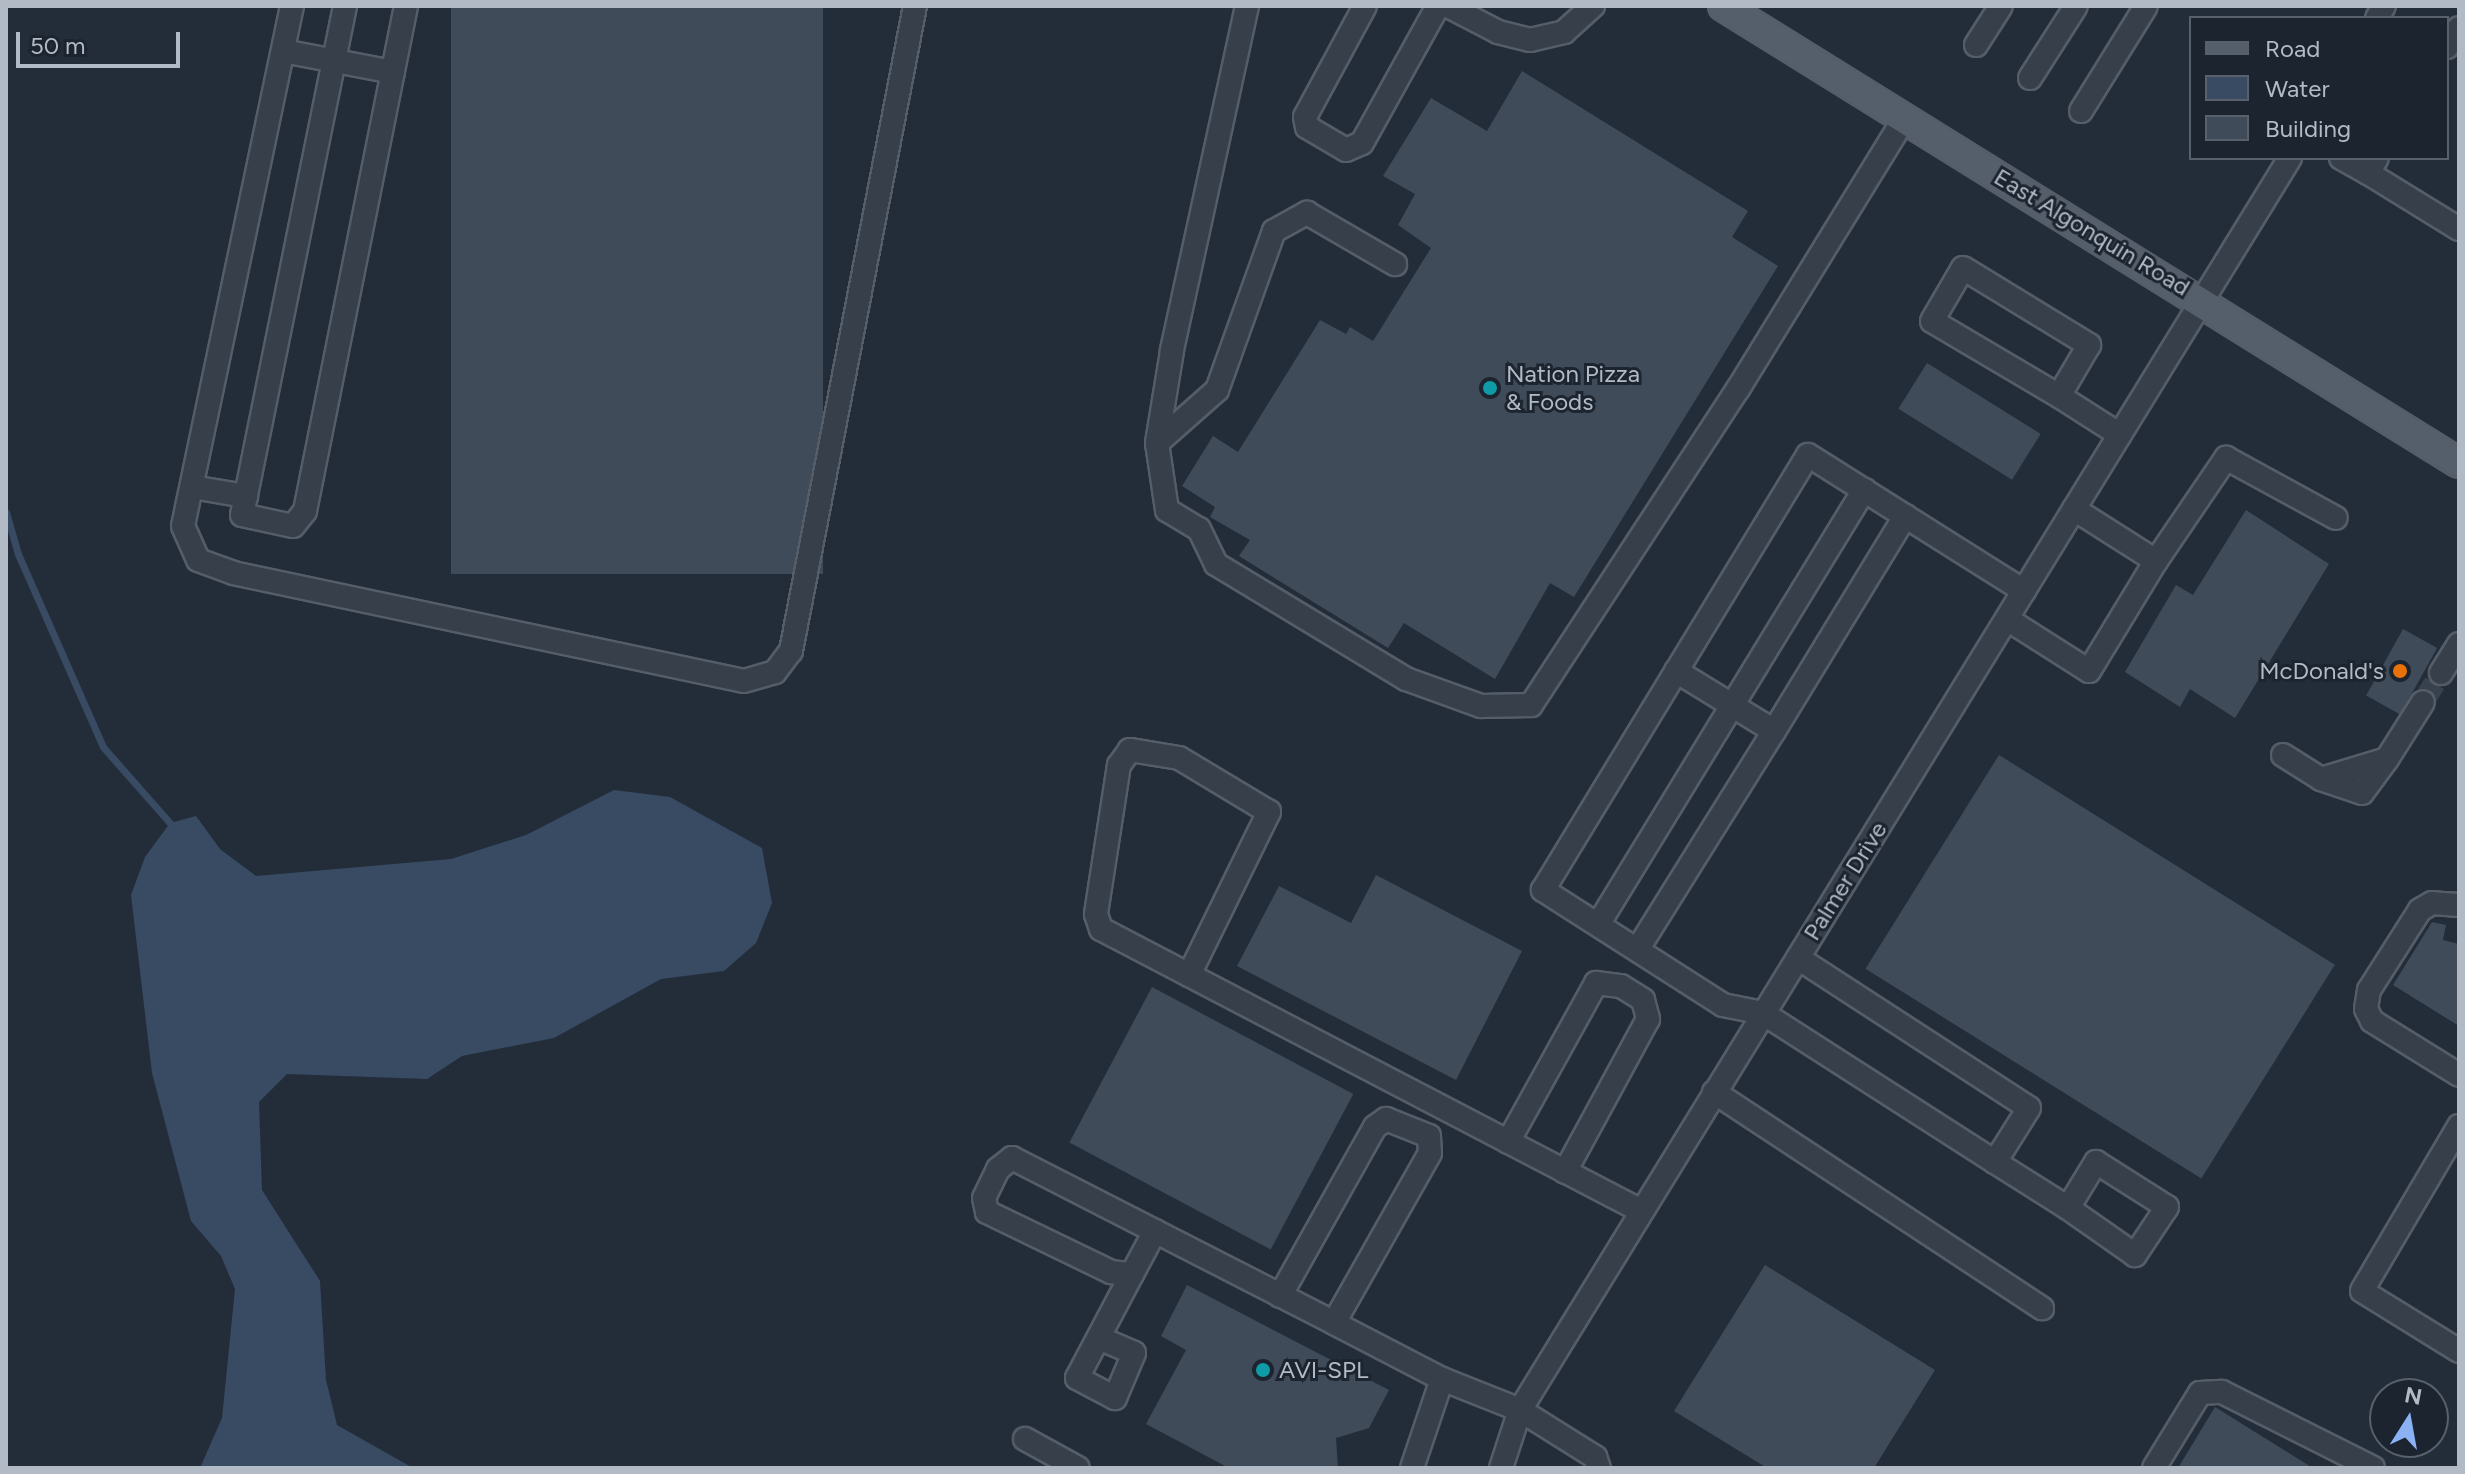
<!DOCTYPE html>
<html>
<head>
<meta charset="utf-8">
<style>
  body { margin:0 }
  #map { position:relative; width:2465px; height:1474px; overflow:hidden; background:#232d3a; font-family:Figtree,sans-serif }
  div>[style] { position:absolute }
  .water>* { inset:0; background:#394a63 }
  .stream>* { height:7px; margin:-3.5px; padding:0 3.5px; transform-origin:3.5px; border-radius:3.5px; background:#394a63 }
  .building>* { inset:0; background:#3f4b59; transform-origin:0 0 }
  .minor-tunnel>* { height:22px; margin-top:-11px; transform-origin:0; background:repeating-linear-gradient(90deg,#38424f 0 22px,transparent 0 33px) }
  .roads { filter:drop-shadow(2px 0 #555d68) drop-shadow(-2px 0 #555d68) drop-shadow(0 2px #555d68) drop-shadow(0 -2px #555d68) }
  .minor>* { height:22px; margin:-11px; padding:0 11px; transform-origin:11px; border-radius:11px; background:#373f4b }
  .major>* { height:28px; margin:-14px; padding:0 14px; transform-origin:14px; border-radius:14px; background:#555e6b }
  .dots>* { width:22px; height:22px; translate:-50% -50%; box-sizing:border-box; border:4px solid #1c242f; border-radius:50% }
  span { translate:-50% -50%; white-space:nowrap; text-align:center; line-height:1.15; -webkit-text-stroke:6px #1c242f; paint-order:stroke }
  .street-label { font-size:24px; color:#b2bac6 }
  .poi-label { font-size:24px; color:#b2bac6 }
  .left { translate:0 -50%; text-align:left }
  .right { translate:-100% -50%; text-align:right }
  .frame { position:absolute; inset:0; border:8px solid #b2bac6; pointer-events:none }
  .legend { position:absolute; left:2189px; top:16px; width:260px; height:144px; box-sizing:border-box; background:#1c242f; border:2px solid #58606b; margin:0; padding:10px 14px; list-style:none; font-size:24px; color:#b2bac6 }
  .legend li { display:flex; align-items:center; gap:16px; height:40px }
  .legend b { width:40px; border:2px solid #58606b }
  .north { position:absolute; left:2369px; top:1378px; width:80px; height:80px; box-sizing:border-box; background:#1c242f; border:2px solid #58606b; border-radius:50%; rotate:11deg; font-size:22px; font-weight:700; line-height:32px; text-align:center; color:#b2bac6 }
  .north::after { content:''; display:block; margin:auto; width:28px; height:36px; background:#8ab2f4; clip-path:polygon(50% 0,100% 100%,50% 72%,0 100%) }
  .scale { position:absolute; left:16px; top:32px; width:164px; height:36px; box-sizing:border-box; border:4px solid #b2bac6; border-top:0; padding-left:10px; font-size:24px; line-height:28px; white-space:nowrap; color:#b2bac6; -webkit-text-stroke:6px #1c242f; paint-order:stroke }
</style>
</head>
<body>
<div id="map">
  <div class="water">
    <div style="clip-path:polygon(614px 790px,670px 797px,762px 848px,772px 903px,756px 943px,724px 971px,661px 979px,554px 1038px,462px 1056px,427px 1079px,287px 1074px,259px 1102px,262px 1190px,320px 1281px,326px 1380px,337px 1425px,413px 1468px,200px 1468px,222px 1418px,235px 1289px,221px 1256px,191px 1221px,152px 1073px,131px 895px,145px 857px,170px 823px,196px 816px,220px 849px,256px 876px,451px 859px,526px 835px)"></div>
  </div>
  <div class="stream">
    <div style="left:6px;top:512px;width:44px;rotate:74.1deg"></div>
    <div style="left:18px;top:554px;width:211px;rotate:66.2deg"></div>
    <div style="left:103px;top:747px;width:101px;rotate:48.6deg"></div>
  </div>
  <div class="building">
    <div style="left:451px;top:6px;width:372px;height:568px"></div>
    <div style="clip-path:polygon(1522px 71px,1748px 211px,1732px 237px,1778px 266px,1574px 597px,1550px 583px,1495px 679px,1404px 623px,1388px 648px,1239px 556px,1250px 540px,1210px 517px,1215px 507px,1182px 486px,1213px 436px,1238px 452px,1320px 320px,1346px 334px,1350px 327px,1373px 341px,1431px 248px,1398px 225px,1415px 194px,1383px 176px,1431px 98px,1487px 131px)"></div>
    <div style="left:1927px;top:363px;width:134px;height:54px;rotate:32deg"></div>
    <div style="clip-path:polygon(2246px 510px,2329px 564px,2235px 718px,2190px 689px,2180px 707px,2125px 672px,2176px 585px,2193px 595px)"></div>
    <div style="left:2403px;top:629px;width:39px;height:76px;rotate:29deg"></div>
    <div style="left:1999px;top:755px;width:396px;height:252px;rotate:32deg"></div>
    <div style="clip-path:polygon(1376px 875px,1522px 951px,1456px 1080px,1237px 966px,1279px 886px,1351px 923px)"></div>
    <div style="clip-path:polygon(2432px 922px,2446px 925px,2443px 940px,2459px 944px,2459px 1026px,2393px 985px)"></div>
    <div style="left:1152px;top:987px;width:228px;height:176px;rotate:28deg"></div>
    <div style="clip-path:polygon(1765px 1265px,1935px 1370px,1874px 1468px,1767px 1468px,1674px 1411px)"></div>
    <div style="clip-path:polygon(1187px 1285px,1389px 1390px,1369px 1428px,1336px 1438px,1338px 1468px,1229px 1468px,1146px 1424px,1186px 1350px,1161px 1336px)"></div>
    <div style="clip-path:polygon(2215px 1407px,2313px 1468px,2178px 1468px)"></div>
  </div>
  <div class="minor-tunnel">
    <div style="left:2423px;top:702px;width:34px;rotate:-58deg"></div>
  </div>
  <div class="roads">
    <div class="minor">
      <div style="left:292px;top:6px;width:531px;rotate:101.84deg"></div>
      <div style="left:183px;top:526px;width:37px;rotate:66deg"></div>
      <div style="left:198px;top:560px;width:37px;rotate:20deg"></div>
      <div style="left:233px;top:573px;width:522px;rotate:11.93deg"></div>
      <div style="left:744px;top:681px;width:32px;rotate:-16deg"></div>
      <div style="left:775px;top:672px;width:26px;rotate:-53deg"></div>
      <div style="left:791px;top:651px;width:657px;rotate:-79.12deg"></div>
      <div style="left:345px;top:6px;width:519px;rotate:101.44deg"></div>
      <div style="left:242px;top:515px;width:52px;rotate:12.2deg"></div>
      <div style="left:293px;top:526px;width:19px;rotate:-51deg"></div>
      <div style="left:305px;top:511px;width:515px;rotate:-78.69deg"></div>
      <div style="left:1247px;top:6px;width:353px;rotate:102.3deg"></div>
      <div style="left:1172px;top:351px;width:93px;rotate:99.3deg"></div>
      <div style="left:1157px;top:443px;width:68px;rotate:81.5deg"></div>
      <div style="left:1167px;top:510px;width:37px;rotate:31deg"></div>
      <div style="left:1199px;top:529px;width:39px;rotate:64deg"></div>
      <div style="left:1216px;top:564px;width:222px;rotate:31.2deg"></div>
      <div style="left:1406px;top:679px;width:80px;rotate:19.8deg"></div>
      <div style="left:1481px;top:706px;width:50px;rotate:-1.1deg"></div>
      <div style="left:1531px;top:705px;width:378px;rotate:-56.8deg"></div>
      <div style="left:1738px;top:389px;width:317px;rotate:-58.4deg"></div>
      <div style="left:1365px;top:6px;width:126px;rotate:118.4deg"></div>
      <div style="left:1305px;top:117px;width:10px;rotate:79deg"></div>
      <div style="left:1307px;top:127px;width:45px;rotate:30.5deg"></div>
      <div style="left:1346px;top:150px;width:17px;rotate:-24deg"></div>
      <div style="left:1362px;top:143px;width:157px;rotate:-61deg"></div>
      <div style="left:1448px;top:6px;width:56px;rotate:27.5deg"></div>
      <div style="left:1498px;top:32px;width:33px;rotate:14deg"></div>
      <div style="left:1530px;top:40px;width:35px;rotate:-13deg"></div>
      <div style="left:1564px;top:32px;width:39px;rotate:-42deg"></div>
      <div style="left:2377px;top:18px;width:14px;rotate:-60deg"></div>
      <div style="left:1976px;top:45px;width:46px;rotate:-57.3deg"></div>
      <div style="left:2447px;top:47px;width:22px;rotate:-58deg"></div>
      <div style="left:283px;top:51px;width:112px;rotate:10.8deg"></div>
      <div style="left:2030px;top:78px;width:85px;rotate:-57.4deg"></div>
      <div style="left:2081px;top:111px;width:123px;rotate:-58.2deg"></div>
      <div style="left:2341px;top:158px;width:31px;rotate:29deg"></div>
      <div style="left:2368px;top:173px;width:17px;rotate:-59deg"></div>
      <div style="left:2368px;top:173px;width:107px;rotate:31.6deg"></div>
      <div style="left:2059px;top:396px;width:147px;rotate:-149.4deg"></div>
      <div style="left:1932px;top:321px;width:61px;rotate:-59.7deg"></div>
      <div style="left:1963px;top:268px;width:148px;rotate:31.4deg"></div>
      <div style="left:2089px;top:345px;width:59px;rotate:120.5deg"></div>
      <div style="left:2059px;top:396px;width:72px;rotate:32.6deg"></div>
      <div style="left:1157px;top:443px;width:80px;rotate:-41.5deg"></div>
      <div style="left:1217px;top:390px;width:169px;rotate:-70.3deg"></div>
      <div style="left:1274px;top:231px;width:38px;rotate:-29deg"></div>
      <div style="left:1307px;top:213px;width:102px;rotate:30.1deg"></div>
      <div style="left:192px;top:487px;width:55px;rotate:9.5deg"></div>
      <div style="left:2074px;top:509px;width:97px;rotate:32.4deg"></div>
      <div style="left:2156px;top:561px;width:125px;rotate:-55.8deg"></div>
      <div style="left:2226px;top:458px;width:125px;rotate:28.6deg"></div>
      <div style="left:2007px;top:619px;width:97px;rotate:32.4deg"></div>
      <div style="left:2089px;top:671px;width:129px;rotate:-58.7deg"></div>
      <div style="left:2441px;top:673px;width:34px;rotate:-58deg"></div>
      <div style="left:1774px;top:731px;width:252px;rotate:-58.6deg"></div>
      <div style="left:2283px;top:755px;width:45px;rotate:32.3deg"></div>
      <div style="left:2321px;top:779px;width:69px;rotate:-16.9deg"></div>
      <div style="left:2387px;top:759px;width:67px;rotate:-57.7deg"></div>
      <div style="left:2321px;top:779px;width:43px;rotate:18.9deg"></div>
      <div style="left:2362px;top:793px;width:42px;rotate:-53.7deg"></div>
      <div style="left:2459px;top:905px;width:27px;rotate:-176deg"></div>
      <div style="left:2432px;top:903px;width:14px;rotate:150deg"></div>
      <div style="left:2420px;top:910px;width:95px;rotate:122.5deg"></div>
      <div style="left:2369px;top:990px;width:19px;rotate:99deg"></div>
      <div style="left:2366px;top:1009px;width:13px;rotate:63deg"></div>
      <div style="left:2372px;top:1021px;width:102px;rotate:31.8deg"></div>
      <div style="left:1599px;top:923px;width:508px;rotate:-58.53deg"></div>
      <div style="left:1639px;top:947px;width:255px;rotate:-58deg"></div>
      <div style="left:1774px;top:731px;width:115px;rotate:-148.5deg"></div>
      <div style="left:1798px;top:958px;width:275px;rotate:33deg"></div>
      <div style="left:2029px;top:1108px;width:64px;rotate:122.2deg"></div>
      <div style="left:1995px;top:1162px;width:86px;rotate:32.2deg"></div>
      <div style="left:2068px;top:1208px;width:54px;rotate:-58.7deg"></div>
      <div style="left:2096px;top:1162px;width:84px;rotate:32.4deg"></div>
      <div style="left:2167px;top:1207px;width:58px;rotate:123.7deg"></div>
      <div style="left:2135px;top:1255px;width:82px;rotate:-145deg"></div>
      <div style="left:1189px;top:975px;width:182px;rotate:-63.9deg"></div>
      <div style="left:1269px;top:812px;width:105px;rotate:-149deg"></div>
      <div style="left:1179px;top:758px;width:50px;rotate:-170.7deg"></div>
      <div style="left:1130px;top:750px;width:19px;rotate:126deg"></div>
      <div style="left:1119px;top:765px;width:151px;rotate:98.8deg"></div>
      <div style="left:1096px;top:914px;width:16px;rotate:72deg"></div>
      <div style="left:1101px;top:929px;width:609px;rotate:27.57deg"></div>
      <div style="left:1714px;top:1092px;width:393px;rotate:33.4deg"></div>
      <div style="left:2459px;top:1126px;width:191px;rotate:120.5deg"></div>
      <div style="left:2362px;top:1291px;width:114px;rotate:31.7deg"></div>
      <div style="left:1508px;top:1142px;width:182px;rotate:-61deg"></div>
      <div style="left:1596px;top:983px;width:25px;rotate:7deg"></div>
      <div style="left:1621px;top:986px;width:26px;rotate:32deg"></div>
      <div style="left:1643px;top:1000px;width:20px;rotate:75deg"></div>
      <div style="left:1648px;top:1019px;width:174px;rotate:118.5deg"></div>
      <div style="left:1995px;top:1162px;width:276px;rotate:-147.3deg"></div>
      <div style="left:1763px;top:1013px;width:41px;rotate:-168.7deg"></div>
      <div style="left:1723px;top:1005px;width:214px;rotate:-147.4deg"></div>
      <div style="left:1543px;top:890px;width:509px;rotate:-58.65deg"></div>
      <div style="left:1808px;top:455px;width:255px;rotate:32.2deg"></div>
      <div style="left:1155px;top:1231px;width:49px;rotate:118.1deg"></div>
      <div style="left:1132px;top:1274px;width:21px;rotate:-175deg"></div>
      <div style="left:1111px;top:1272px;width:138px;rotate:-154.2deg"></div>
      <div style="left:987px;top:1212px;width:14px;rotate:-102deg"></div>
      <div style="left:984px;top:1198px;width:32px;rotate:-64deg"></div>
      <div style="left:998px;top:1169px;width:18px;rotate:-38deg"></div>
      <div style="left:1012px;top:1158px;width:362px;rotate:27.1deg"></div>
      <div style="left:1334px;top:1323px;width:122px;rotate:27.4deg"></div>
      <div style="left:1280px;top:1296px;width:194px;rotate:-60.7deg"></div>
      <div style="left:1375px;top:1127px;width:14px;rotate:-36deg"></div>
      <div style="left:1386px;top:1119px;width:46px;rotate:21.6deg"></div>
      <div style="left:1429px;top:1136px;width:17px;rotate:87deg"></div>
      <div style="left:1430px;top:1153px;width:195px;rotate:119.5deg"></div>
      <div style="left:1099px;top:1338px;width:38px;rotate:23deg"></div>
      <div style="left:1134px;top:1353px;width:49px;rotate:112.9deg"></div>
      <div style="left:1115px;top:1398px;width:43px;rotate:-152.2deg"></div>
      <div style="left:1077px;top:1378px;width:118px;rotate:-62.1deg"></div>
      <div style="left:1025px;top:1439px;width:60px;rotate:28.7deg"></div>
      <div style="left:1412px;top:1468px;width:94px;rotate:-71.4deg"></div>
      <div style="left:1442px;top:1379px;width:84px;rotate:21.7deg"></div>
      <div style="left:1520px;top:1410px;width:89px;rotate:32.1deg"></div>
      <div style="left:1595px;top:1457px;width:12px;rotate:70deg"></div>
      <div style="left:1501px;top:1468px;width:61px;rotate:-71.9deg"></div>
      <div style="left:1520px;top:1410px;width:1470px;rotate:-58.41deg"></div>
      <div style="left:2154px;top:1468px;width:88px;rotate:-58.5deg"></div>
      <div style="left:2200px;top:1393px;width:22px;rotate:-3deg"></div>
      <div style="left:2222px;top:1392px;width:169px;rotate:26.7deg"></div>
    </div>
    <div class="major">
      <div style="left:1723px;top:6px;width:866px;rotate:31.84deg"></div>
    </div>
  </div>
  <div class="dots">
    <div style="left:1490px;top:388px;background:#0f9aa8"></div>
    <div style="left:2400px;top:671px;background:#e8710a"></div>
    <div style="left:1263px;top:1370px;background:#0f9aa8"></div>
  </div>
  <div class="street-label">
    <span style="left:2092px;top:232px;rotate:31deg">East Algonquin Road</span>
    <span style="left:1845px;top:881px;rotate:-58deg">Palmer Drive</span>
  </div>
  <div class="poi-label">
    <span class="left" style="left:1506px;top:388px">Nation Pizza<br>&amp; Foods</span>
    <span class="right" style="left:2384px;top:671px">McDonald's</span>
    <span class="left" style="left:1279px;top:1370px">AVI-SPL</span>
  </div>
  <div class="frame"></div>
  <ul class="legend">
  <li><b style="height:10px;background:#555e6b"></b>Road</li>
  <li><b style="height:22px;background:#394a63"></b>Water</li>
  <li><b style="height:22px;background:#3f4b59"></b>Building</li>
  </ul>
  <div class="north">N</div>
  <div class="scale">50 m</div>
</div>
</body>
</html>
